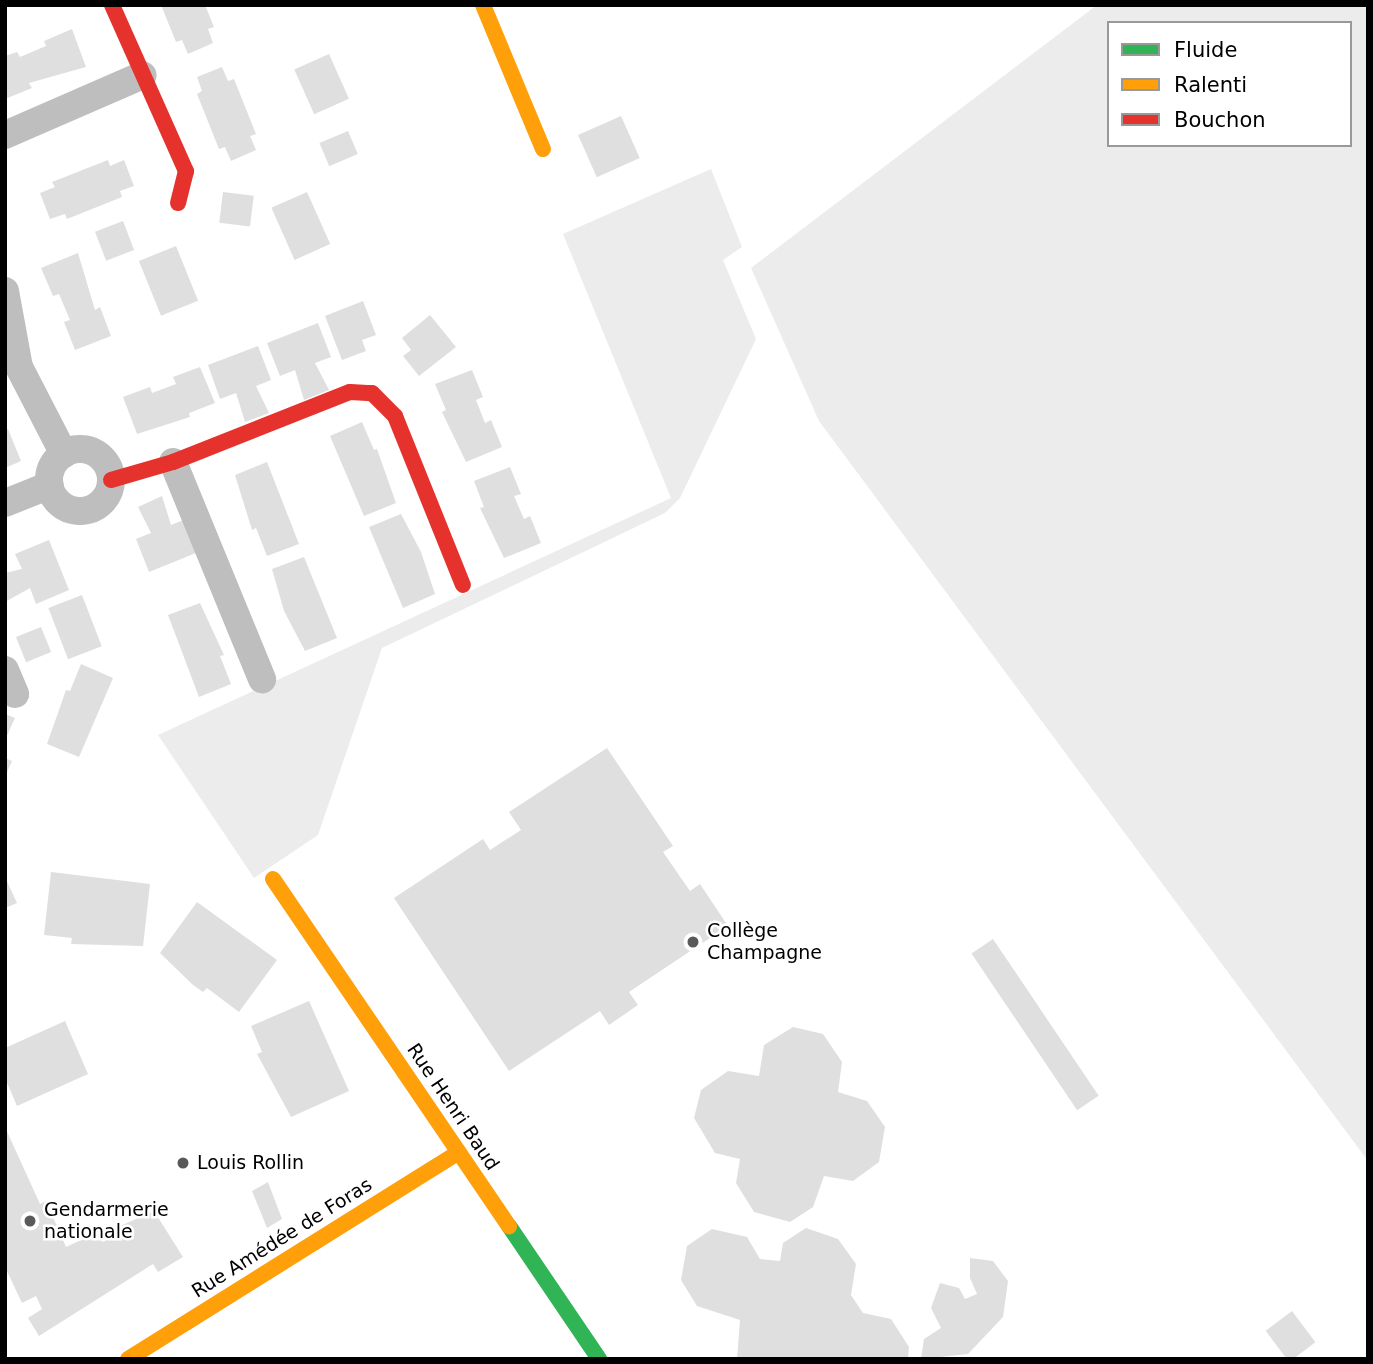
<!DOCTYPE html>
<html>
<head>
<meta charset="utf-8">
<style>
  body { margin:0 }
  #map { position:relative; width:1373px; height:1364px; overflow:hidden; background:#fff; font-family:"DejaVu Sans",sans-serif }
  div>[style] { position:absolute }
  .green>* { inset:0; background:#ececec }
  .building>* { inset:0; background:#dfdfdf; transform-origin:0 0 }
  .street>* { height:28px; margin:-14px; padding:0 14px; transform-origin:14px; border-radius:14px; background:#bebebe }
  .street>.ring { margin:-14px; padding:0; box-sizing:content-box; background:none; border:28px solid #bebebe; border-radius:50% }
  .fast>* { height:16px; margin:-8px; padding:0 8px; transform-origin:8px; border-radius:8px; background:#30b455 }
  .slow>* { height:16px; margin:-8px; padding:0 8px; transform-origin:8px; border-radius:8px; background:#ff9f0a }
  .jam>* { height:16px; margin:-8px; padding:0 8px; transform-origin:8px; border-radius:8px; background:#e5322d }
  .dots>* { width:19px; height:19px; translate:-50% -50%; box-sizing:border-box; border:4px solid #fff; border-radius:50% }
  span { translate:-50% -50%; white-space:nowrap; text-align:center; line-height:1.15; -webkit-text-stroke:5px #fff; paint-order:stroke }
  .poi-label { font-size:19px; color:#000 }
  .left { translate:0 -50%; text-align:left }
  .street-label { font-size:19px; color:#000 }
  .frame { position:absolute; inset:0; border:7px solid #000; pointer-events:none }
  .legend { position:absolute; left:1107px; top:21px; width:245px; height:126px; box-sizing:border-box; background:#fff; border:2px solid #999; margin:0; padding:9px 12px; list-style:none; font-size:21px; color:#000 }
  .legend li { display:flex; align-items:center; gap:14px; height:35px }
  .legend b { width:35px; border:2px solid #999 }
</style>
</head>
<body>
<div id="map">
  <div class="green">
    <div style="clip-path:polygon(evenodd,1097px 5px,1368px 5px,1368px 1161px,819px 421px,751px 268px,1097px 5px,1109px 23px,1350px 23px,1350px 145px,1109px 145px,1109px 23px)"></div>
    <div style="clip-path:polygon(711px 169px,742px 247px,723px 260px,756px 339px,680px 498px,665px 513px,382px 648px,318px 835px,254px 878px,158px 735px,671px 498px,563px 234px)"></div>
  </div>
  <div class="building">
    <div style="clip-path:polygon(161px 5px,205px 5px,214px 27px,208px 29px,213px 43px,188px 54px,182px 40px,176px 42px)"></div>
    <div style="clip-path:polygon(72px 29px,86px 67px,29px 83px,32px 88px,5px 99px,5px 56px,17px 52px,20px 57px,46px 46px,44px 41px)"></div>
    <div style="left:329px;top:54px;width:49px;height:38px;rotate:66deg"></div>
    <div style="clip-path:polygon(222px 67px,228px 81px,234px 79px,256px 134px,250px 136px,256px 150px,231px 161px,225px 147px,219px 149px,197px 94px,202px 91px,197px 77px)"></div>
    <div style="left:621px;top:116px;width:46px;height:47px;rotate:66deg"></div>
    <div style="left:348px;top:131px;width:25px;height:31px;rotate:67deg"></div>
    <div style="clip-path:polygon(108px 160px,110px 166px,124px 160px,134px 186px,120px 191px,122px 197px,67px 219px,65px 214px,50px 219px,40px 193px,55px 187px,52px 182px)"></div>
    <div style="left:223px;top:192px;width:31px;height:31px;rotate:7deg"></div>
    <div style="left:307px;top:192px;width:57px;height:39px;rotate:66deg"></div>
    <div style="left:123px;top:221px;width:31px;height:30px;rotate:69deg"></div>
    <div style="left:176px;top:246px;width:59px;height:40px;rotate:68deg"></div>
    <div style="clip-path:polygon(78px 253px,95px 310px,100px 307px,111px 336px,75px 350px,64px 322px,70px 320px,59px 294px,53px 296px,41px 268px)"></div>
    <div style="clip-path:polygon(363px 301px,376px 335px,362px 340px,366px 351px,342px 360px,325px 316px)"></div>
    <div style="clip-path:polygon(430px 315px,456px 347px,419px 376px,403px 356px,411px 350px,402px 338px)"></div>
    <div style="clip-path:polygon(318px 323px,331px 357px,315px 363px,329px 390px,304px 400px,295px 370px,280px 376px,267px 343px)"></div>
    <div style="clip-path:polygon(258px 346px,271px 380px,256px 386px,269px 413px,245px 422px,236px 393px,220px 399px,208px 365px)"></div>
    <div style="clip-path:polygon(200px 367px,215px 403px,189px 413px,190px 417px,137px 434px,123px 397px,150px 387px,152px 393px,176px 384px,173px 377px)"></div>
    <div style="clip-path:polygon(472px 370px,483px 397px,476px 400px,485px 423px,491px 420px,502px 447px,466px 462px,442px 412px,446px 410px,435px 384px)"></div>
    <div style="clip-path:polygon(362px 422px,374px 450px,377px 449px,396px 503px,364px 516px,330px 436px)"></div>
    <div style="clip-path:polygon(8px 429px,21px 461px,5px 468px,5px 430px)"></div>
    <div style="clip-path:polygon(267px 462px,299px 544px,267px 556px,256px 528px,252px 530px,235px 475px)"></div>
    <div style="clip-path:polygon(510px 467px,521px 494px,514px 496px,524px 519px,530px 516px,541px 543px,504px 558px,480px 508px,484px 507px,474px 481px)"></div>
    <div style="clip-path:polygon(162px 496px,171px 525px,186px 519px,201px 551px,149px 572px,136px 539px,151px 533px,138px 507px)"></div>
    <div style="clip-path:polygon(401px 514px,421px 552px,435px 594px,403px 608px,369px 527px)"></div>
    <div style="clip-path:polygon(49px 540px,69px 590px,36px 604px,30px 588px,5px 602px,5px 573px,22px 569px,15px 554px)"></div>
    <div style="clip-path:polygon(304px 557px,337px 638px,305px 651px,284px 611px,272px 569px)"></div>
    <div style="left:82px;top:595px;width:55px;height:36px;rotate:69deg"></div>
    <div style="clip-path:polygon(200px 603px,224px 655px,220px 656px,231px 684px,199px 697px,168px 615px)"></div>
    <div style="left:41px;top:627px;width:27px;height:27px;rotate:68deg"></div>
    <div style="clip-path:polygon(81px 664px,113px 678px,79px 757px,47px 744px,66px 690px,70px 691px)"></div>
    <div style="clip-path:polygon(5px 714px,15px 718px,5px 740px)"></div>
    <div style="clip-path:polygon(607px 748px,673px 846px,663px 852px,690px 891px,700px 884px,728px 926px,629px 992px,638px 1005px,609px 1025px,600px 1011px,509px 1071px,394px 898px,483px 839px,490px 850px,521px 830px,509px 812px)"></div>
    <div style="clip-path:polygon(5px 758px,12px 761px,5px 777px)"></div>
    <div style="clip-path:polygon(51px 872px,150px 884px,143px 946px,71px 944px,72px 938px,44px 935px)"></div>
    <div style="clip-path:polygon(5px 877px,17px 903px,5px 908px)"></div>
    <div style="clip-path:polygon(197px 902px,277px 960px,239px 1012px,207px 988px,203px 992px,193px 985px,160px 953px)"></div>
    <div style="left:993px;top:939px;width:189px;height:26px;rotate:56deg"></div>
    <div style="clip-path:polygon(309px 1001px,349px 1091px,291px 1117px,257px 1054px,262px 1052px,251px 1026px)"></div>
    <div style="clip-path:polygon(65px 1021px,88px 1074px,17px 1106px,5px 1078px,5px 1048px)"></div>
    <div style="clip-path:polygon(793px 1027px,823px 1034px,842px 1062px,838px 1092px,867px 1101px,885px 1127px,879px 1162px,853px 1181px,824px 1176px,813px 1207px,790px 1222px,754px 1212px,736px 1183px,740px 1159px,715px 1153px,694px 1118px,701px 1090px,728px 1071px,759px 1076px,764px 1045px)"></div>
    <div style="clip-path:polygon(5px 1127px,40px 1204px,46px 1201px,66px 1247px,98px 1232px,102px 1242px,110px 1239px,107px 1232px,154px 1211px,183px 1257px,158px 1272px,153px 1264px,39px 1336px,28px 1318px,42px 1309px,36px 1296px,22px 1303px,5px 1267px)"></div>
    <div style="clip-path:polygon(268px 1182px,282px 1219px,267px 1228px,252px 1191px)"></div>
    <div style="clip-path:polygon(806px 1228px,838px 1239px,856px 1264px,851px 1295px,863px 1313px,891px 1319px,909px 1347px,908px 1359px,737px 1359px,740px 1320px,697px 1306px,681px 1280px,687px 1246px,712px 1229px,747px 1237px,760px 1259px,780px 1261px,783px 1243px)"></div>
    <div style="clip-path:polygon(970px 1258px,993px 1261px,1008px 1281px,1003px 1317px,968px 1354px,921px 1359px,924px 1339px,941px 1328px,931px 1308px,940px 1283px,959px 1288px,965px 1299px,977px 1294px,970px 1278px)"></div>
    <div style="left:1292px;top:1311px;width:39px;height:33px;rotate:53deg"></div>
  </div>
  <div class="street">
    <div style="left:5px;top:135px;width:150px;rotate:-23.5deg"></div>
    <div style="left:5px;top:291px;width:77px;rotate:79.6deg"></div>
    <div style="left:19px;top:367px;width:98px;rotate:62.7deg"></div>
    <div class="ring" style="left:49px;top:449px;width:34px;height:34px"></div>
    <div style="left:173px;top:462px;width:235px;rotate:67.7deg"></div>
    <div style="left:5px;top:503px;width:48px;rotate:-21.8deg"></div>
    <div style="left:5px;top:670px;width:26px;rotate:67deg"></div>
  </div>
  <div class="fast">
    <div style="left:509px;top:1226px;width:161px;rotate:55.9deg"></div>
  </div>
  <div class="slow">
    <div style="left:483px;top:5px;width:156px;rotate:67.4deg"></div>
    <div style="left:273px;top:879px;width:420px;rotate:55.8deg"></div>
    <div style="left:128px;top:1359px;width:390px;rotate:-32deg"></div>
  </div>
  <div class="jam">
    <div style="left:112px;top:5px;width:182px;rotate:66deg"></div>
    <div style="left:186px;top:171px;width:33px;rotate:104deg"></div>
    <div style="left:111px;top:480px;width:65px;rotate:-16.2deg"></div>
    <div style="left:173px;top:462px;width:190px;rotate:-21.6deg"></div>
    <div style="left:350px;top:392px;width:22px;rotate:3deg"></div>
    <div style="left:372px;top:393px;width:33px;rotate:45deg"></div>
    <div style="left:395px;top:416px;width:182px;rotate:68.1deg"></div>
  </div>
  <div class="dots">
    <div style="left:693px;top:942px;background:#595959"></div>
    <div style="left:183px;top:1163px;background:#595959"></div>
    <div style="left:30px;top:1221px;background:#595959"></div>
  </div>
  <div class="poi-label">
    <span class="left" style="left:707px;top:942px">Collège<br>Champagne</span>
    <span class="left" style="left:197px;top:1163px">Louis Rollin</span>
    <span class="left" style="left:44px;top:1221px">Gendarmerie<br>nationale</span>
  </div>
  <div class="street-label">
    <span style="left:453px;top:1107px;rotate:56deg">Rue Henri Baud</span>
    <span style="left:282px;top:1238px;rotate:-32deg">Rue Amédée de Foras</span>
  </div>
  <div class="frame"></div>
  <ul class="legend">
  <li><b style="height:9px;background:#30b455"></b>Fluide</li>
  <li><b style="height:9px;background:#ff9f0a"></b>Ralenti</li>
  <li><b style="height:9px;background:#e5322d"></b>Bouchon</li>
  </ul>
</div>
</body>
</html>
